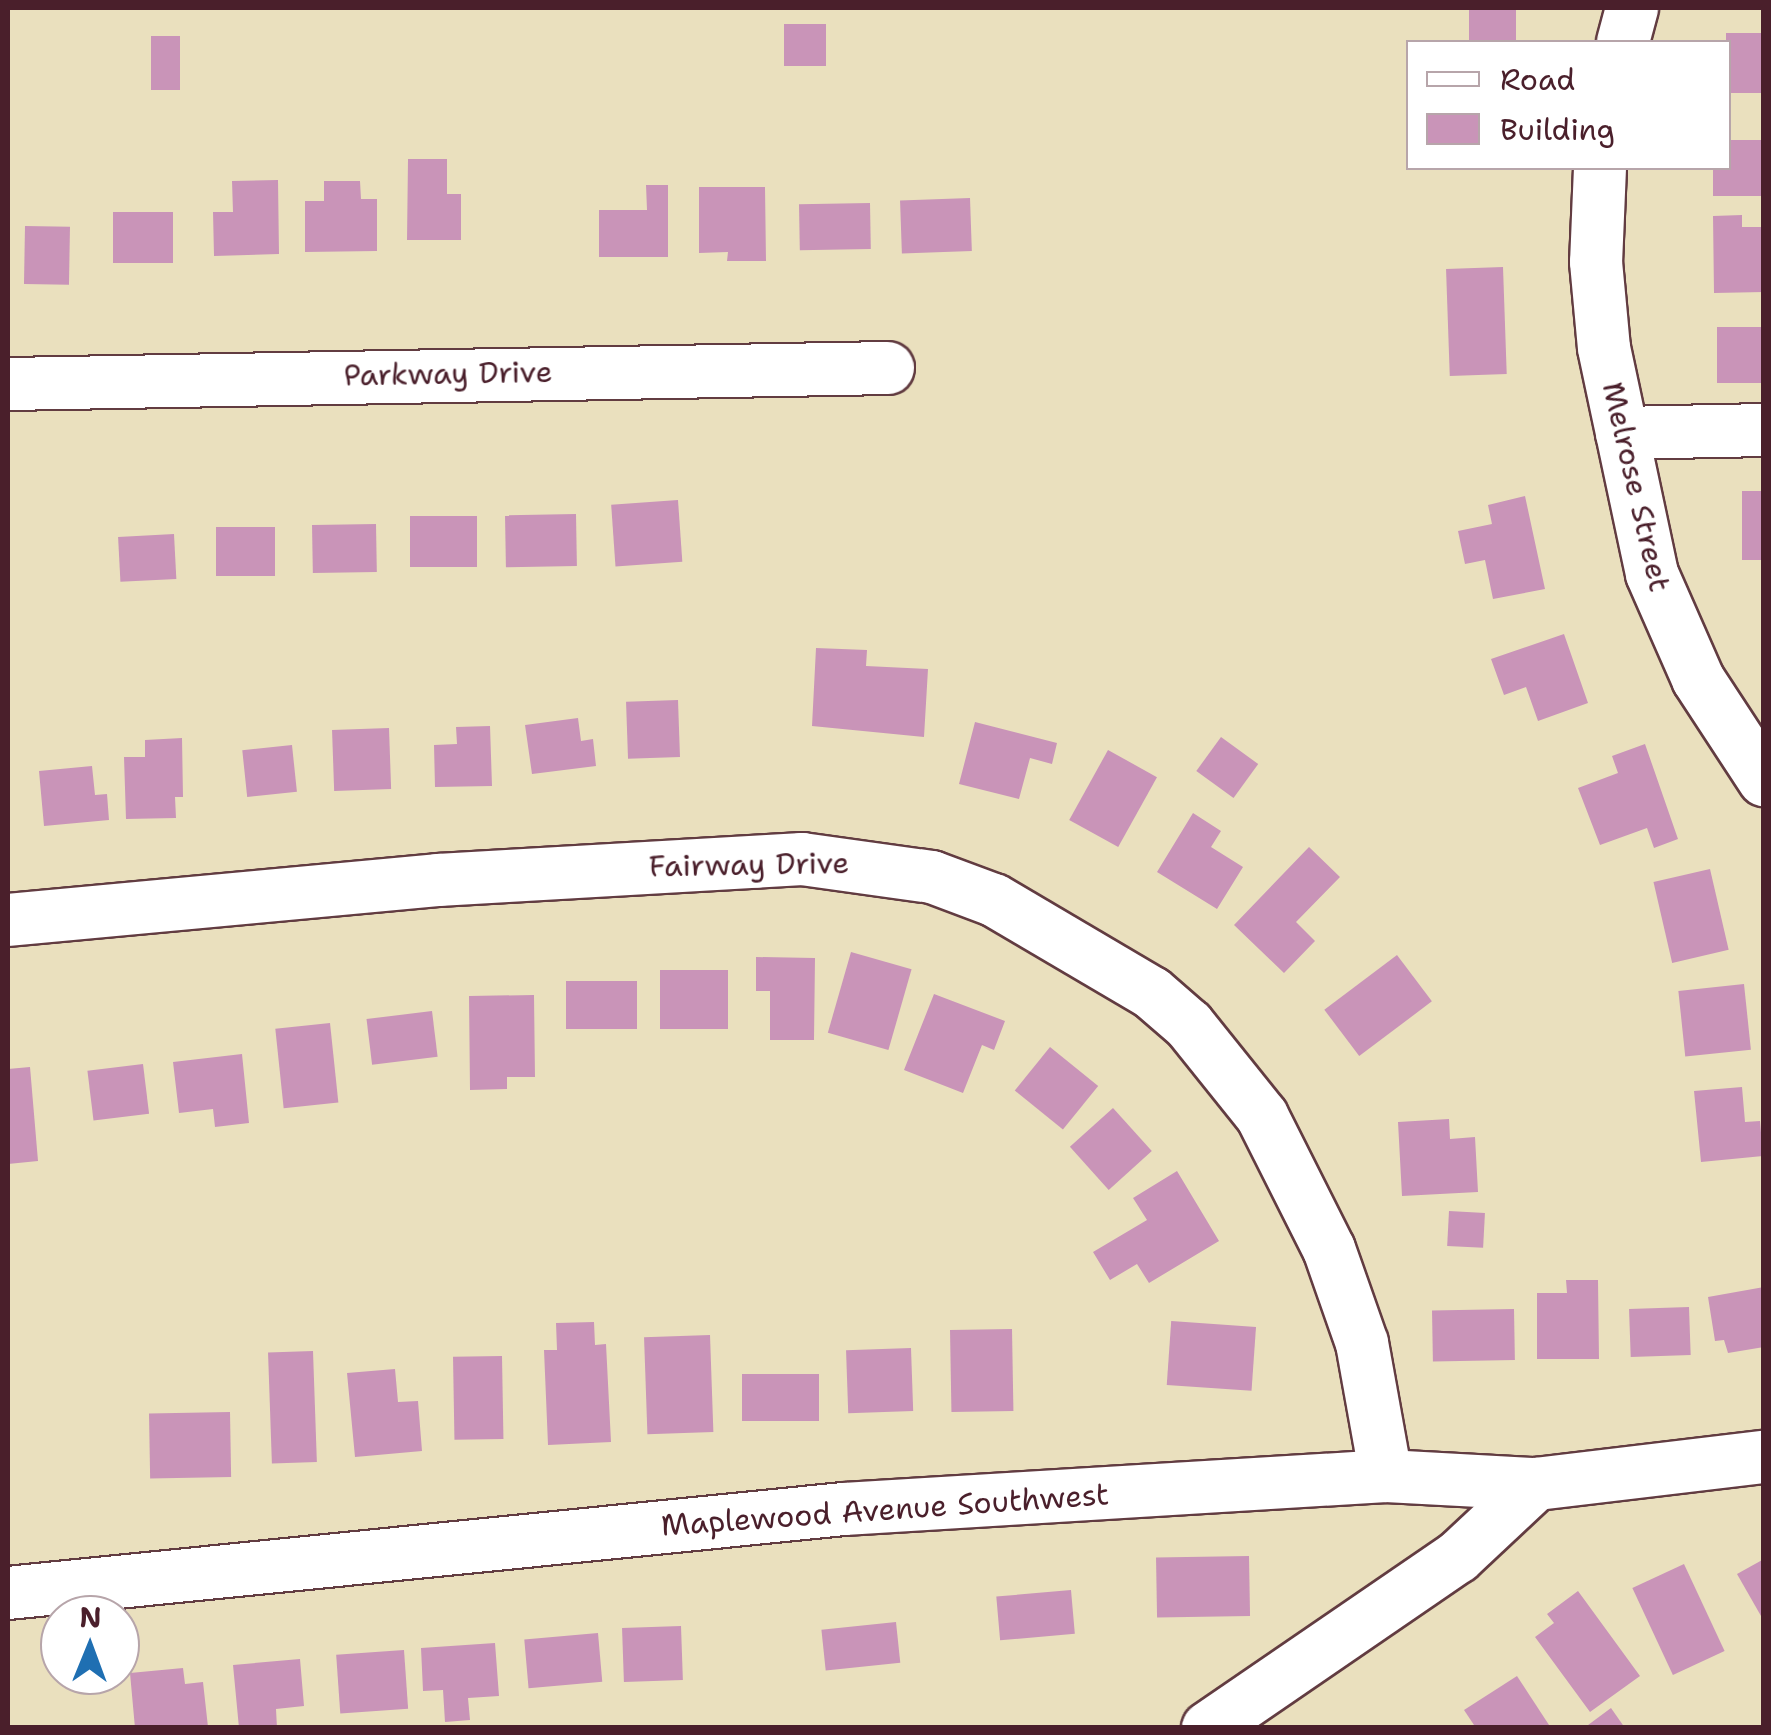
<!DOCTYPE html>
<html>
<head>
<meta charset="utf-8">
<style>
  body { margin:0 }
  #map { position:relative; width:1771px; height:1735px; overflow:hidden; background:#eae0be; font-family:"Shantell Sans",sans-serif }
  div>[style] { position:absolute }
  .building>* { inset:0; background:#c994b8; transform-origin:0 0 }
  .roads { filter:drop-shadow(2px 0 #623c41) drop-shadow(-2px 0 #623c41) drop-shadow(0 2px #623c41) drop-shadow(0 -2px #623c41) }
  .minor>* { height:52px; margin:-26px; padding:0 26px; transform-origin:26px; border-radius:26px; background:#fff }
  span { translate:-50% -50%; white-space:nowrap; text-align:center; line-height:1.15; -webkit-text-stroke:10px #fff; paint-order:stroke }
  .street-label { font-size:30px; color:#4a1f2b }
  .frame { position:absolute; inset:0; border:10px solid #4a1f2b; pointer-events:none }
  .legend { position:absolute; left:1406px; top:40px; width:325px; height:130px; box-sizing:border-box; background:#fff; border:2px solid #b7a5aa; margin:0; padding:12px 18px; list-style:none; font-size:30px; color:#4a1f2b }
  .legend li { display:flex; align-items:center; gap:20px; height:50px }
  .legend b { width:50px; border:2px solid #b7a5aa }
  .north { position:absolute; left:40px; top:1595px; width:100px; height:100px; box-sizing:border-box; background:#fff; border:2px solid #b7a5aa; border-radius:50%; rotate:1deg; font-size:28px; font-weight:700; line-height:40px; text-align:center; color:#4a1f2b }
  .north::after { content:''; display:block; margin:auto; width:35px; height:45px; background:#1f6fb2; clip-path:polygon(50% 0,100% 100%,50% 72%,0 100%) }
</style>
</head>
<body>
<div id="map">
  <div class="building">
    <div style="left:1469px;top:8px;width:47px;height:33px"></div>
    <div style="left:784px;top:24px;width:42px;height:42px"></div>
    <div style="left:1726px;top:33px;width:38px;height:60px"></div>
    <div style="left:151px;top:36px;width:29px;height:54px"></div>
    <div style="clip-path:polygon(1728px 140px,1763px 140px,1764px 196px,1713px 196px,1713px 168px,1728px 168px)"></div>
    <div style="clip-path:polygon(408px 159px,447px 159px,447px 194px,461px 194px,461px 240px,407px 240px)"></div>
    <div style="clip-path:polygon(278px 180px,279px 254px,214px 256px,213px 212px,233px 212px,232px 181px)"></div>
    <div style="clip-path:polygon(324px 181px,360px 181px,361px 199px,377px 199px,377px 251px,305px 252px,305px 201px,324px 201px)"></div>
    <div style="clip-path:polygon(646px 185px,668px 185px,668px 257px,599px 257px,599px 210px,647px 210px)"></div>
    <div style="clip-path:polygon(699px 187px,765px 187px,766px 261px,727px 261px,728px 252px,699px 253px)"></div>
    <div style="left:970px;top:198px;width:53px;height:70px;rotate:88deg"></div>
    <div style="left:870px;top:203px;width:46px;height:71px;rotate:89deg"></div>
    <div style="left:113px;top:212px;width:60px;height:51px"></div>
    <div style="clip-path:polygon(1742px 215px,1742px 227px,1764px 227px,1764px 292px,1714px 293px,1713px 216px)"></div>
    <div style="left:25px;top:226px;width:45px;height:58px;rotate:1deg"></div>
    <div style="left:1503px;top:267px;width:107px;height:57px;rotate:88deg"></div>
    <div style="left:1764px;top:327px;width:56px;height:47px;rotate:90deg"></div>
    <div style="left:1764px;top:491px;width:69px;height:22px;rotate:90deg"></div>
    <div style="clip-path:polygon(1525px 496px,1545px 589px,1493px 599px,1485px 560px,1465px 564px,1458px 531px,1492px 524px,1488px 505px)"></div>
    <div style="left:678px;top:500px;width:62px;height:67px;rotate:86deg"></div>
    <div style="left:576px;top:514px;width:52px;height:71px;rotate:89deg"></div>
    <div style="left:410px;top:516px;width:67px;height:51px"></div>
    <div style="left:376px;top:524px;width:48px;height:64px;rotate:89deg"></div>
    <div style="left:275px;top:527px;width:49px;height:59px;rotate:90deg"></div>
    <div style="left:174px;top:534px;width:45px;height:56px;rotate:87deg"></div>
    <div style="clip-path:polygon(1564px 634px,1588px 703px,1538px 721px,1526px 687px,1504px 695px,1491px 659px)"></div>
    <div style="clip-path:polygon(816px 648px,867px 650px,866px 666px,928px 669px,924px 737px,812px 726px)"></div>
    <div style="left:678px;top:700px;width:57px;height:52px;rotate:88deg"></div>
    <div style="clip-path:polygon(578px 718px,581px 741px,593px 739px,596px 766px,532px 774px,525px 725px)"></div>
    <div style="clip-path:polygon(975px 722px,1057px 743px,1052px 764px,1030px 758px,1019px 799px,959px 784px)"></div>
    <div style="clip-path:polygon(490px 726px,492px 786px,435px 787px,434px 745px,457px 744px,456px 727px)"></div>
    <div style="left:389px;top:728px;width:61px;height:57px;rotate:88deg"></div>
    <div style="left:1221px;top:737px;width:46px;height:42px;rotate:36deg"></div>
    <div style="clip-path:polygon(182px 738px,183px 797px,175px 797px,176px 818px,126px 819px,124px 757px,145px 757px,145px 740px)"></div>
    <div style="clip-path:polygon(1645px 744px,1678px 839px,1654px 848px,1647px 828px,1600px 845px,1578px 788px,1618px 773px,1612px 756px)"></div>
    <div style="left:292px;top:745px;width:47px;height:50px;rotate:84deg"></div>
    <div style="left:1108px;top:750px;width:56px;height:80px;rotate:29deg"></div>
    <div style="clip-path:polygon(92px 766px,95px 795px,107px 794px,109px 820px,44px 826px,39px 771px)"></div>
    <div style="clip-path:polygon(1193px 813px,1221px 831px,1211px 847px,1243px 867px,1217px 909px,1157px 872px)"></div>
    <div style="clip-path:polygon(1309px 847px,1340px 877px,1296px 922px,1315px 941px,1284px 973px,1234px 925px)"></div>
    <div style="left:1710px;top:869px;width:83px;height:58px;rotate:77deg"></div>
    <div style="left:851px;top:952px;width:63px;height:84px;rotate:16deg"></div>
    <div style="left:1397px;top:955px;width:58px;height:91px;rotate:53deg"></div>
    <div style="clip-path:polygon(756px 957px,815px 958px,814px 1040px,770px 1040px,770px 991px,756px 991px)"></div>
    <div style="left:660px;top:970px;width:68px;height:59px"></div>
    <div style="left:637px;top:981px;width:48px;height:71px;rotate:90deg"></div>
    <div style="left:1744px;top:984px;width:66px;height:66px;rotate:84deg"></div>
    <div style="clip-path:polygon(934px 994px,1005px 1021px,994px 1050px,982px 1045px,963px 1093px,904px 1070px)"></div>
    <div style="clip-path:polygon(534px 995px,535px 1077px,507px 1077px,507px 1089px,470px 1090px,469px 996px)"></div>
    <div style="left:432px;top:1011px;width:46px;height:66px;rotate:83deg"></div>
    <div style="left:330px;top:1023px;width:80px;height:55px;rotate:84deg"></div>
    <div style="left:1050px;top:1047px;width:62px;height:56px;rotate:39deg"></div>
    <div style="clip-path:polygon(242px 1054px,249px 1123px,215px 1127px,213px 1109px,179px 1113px,173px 1062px)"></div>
    <div style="left:143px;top:1064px;width:50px;height:56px;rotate:83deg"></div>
    <div style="clip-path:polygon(30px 1067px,38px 1161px,8px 1164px,8px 1069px)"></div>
    <div style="clip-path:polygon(1742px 1087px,1745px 1122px,1760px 1121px,1763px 1156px,1701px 1162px,1694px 1091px)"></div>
    <div style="left:1113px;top:1108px;width:58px;height:58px;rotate:48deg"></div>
    <div style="clip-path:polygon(1449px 1119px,1450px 1139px,1475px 1137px,1478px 1192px,1402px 1196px,1398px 1122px)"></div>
    <div style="clip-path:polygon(1177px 1171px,1219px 1241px,1149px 1283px,1137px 1264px,1110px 1280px,1093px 1252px,1147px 1220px,1133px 1198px)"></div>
    <div style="left:1449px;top:1211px;width:36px;height:35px;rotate:3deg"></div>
    <div style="clip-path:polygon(1566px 1280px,1598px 1280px,1599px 1359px,1537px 1359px,1537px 1293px,1567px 1293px)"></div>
    <div style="clip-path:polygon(1764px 1287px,1764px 1347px,1728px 1353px,1724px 1340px,1715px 1341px,1708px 1297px)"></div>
    <div style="left:1689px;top:1307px;width:48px;height:60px;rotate:88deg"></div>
    <div style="left:1514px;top:1309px;width:51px;height:82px;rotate:89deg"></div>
    <div style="clip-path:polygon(594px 1322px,595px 1345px,606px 1344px,611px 1442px,548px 1445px,544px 1350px,557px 1350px,556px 1323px)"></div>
    <div style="left:1256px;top:1327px;width:64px;height:85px;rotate:94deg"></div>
    <div style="left:1012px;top:1329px;width:82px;height:62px;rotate:89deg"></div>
    <div style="left:710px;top:1335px;width:97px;height:66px;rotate:88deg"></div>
    <div style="left:911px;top:1348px;width:63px;height:65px;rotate:88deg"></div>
    <div style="left:313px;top:1351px;width:111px;height:45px;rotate:88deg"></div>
    <div style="left:502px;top:1356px;width:83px;height:49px;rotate:89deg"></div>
    <div style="clip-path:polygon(395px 1369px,398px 1402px,418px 1401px,422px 1451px,355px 1457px,347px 1373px)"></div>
    <div style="left:742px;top:1374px;width:77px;height:47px"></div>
    <div style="left:230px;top:1412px;width:65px;height:81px;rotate:89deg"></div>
    <div style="left:1249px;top:1556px;width:60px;height:93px;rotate:89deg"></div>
    <div style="clip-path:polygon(1764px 1559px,1764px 1614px,1761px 1616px,1737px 1574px)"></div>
    <div style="left:1684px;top:1564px;width:96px;height:57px;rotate:65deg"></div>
    <div style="left:1071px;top:1590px;width:44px;height:75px;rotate:85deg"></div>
    <div style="clip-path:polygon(1578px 1591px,1640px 1676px,1590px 1712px,1535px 1637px,1554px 1623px,1547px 1614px)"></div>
    <div style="left:896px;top:1622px;width:41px;height:75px;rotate:84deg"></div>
    <div style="left:681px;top:1626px;width:54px;height:59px;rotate:88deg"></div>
    <div style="left:598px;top:1633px;width:49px;height:74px;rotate:85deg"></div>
    <div style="clip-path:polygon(495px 1643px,499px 1696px,468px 1698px,470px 1720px,445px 1722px,443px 1690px,423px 1691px,421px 1648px)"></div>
    <div style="left:404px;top:1650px;width:59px;height:68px;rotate:86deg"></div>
    <div style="clip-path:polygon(300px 1659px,304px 1706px,276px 1709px,277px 1728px,239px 1728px,233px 1665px)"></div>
    <div style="clip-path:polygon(183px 1668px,185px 1684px,203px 1682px,208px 1727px,135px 1728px,130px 1673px)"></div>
    <div style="clip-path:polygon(1517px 1676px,1551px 1728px,1476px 1728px,1464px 1710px)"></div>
    <div style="clip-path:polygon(1611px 1708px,1625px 1728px,1584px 1728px)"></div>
  </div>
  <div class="roads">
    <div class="minor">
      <div style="left:1623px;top:42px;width:35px;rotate:-75deg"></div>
      <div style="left:1600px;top:168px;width:94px;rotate:92.4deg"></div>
      <div style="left:1596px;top:262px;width:86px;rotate:84.7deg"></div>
      <div style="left:1604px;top:348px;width:231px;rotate:78deg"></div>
      <div style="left:1652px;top:574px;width:115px;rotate:66.3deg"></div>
      <div style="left:1698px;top:679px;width:121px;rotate:56.8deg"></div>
      <div style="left:8px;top:384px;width:880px;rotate:-1.04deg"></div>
      <div style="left:1622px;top:433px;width:142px;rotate:-1.2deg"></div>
      <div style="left:8px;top:920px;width:432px;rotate:-5.3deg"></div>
      <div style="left:438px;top:880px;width:365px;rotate:-3.3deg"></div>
      <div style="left:802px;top:859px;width:131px;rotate:7.9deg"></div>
      <div style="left:932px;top:877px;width:66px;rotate:20.4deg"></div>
      <div style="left:994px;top:900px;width:183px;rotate:30.5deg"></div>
      <div style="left:1152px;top:993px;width:49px;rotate:40.9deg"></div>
      <div style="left:1189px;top:1025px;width:117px;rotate:51.3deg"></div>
      <div style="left:1262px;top:1116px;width:149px;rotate:63.3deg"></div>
      <div style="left:1329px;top:1249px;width:100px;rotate:70.7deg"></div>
      <div style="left:1362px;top:1343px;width:135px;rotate:79.8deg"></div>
      <div style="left:8px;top:1593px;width:840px;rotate:-5.74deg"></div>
      <div style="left:844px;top:1509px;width:543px;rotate:-3.48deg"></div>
      <div style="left:1386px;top:1476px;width:150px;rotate:3.1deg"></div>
      <div style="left:1536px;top:1484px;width:230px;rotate:-6.8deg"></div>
      <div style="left:1208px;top:1728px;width:303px;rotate:-34.4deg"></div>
      <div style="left:1458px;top:1557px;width:107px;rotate:-43.1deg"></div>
    </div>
  </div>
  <div class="street-label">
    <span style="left:448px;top:374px;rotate:-1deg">Parkway Drive</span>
    <span style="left:1636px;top:487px;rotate:77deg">Melrose Street</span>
    <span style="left:749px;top:865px;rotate:-1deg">Fairway Drive</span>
    <span style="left:885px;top:1510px;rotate:-4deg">Maplewood Avenue Southwest</span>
  </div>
  <div class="frame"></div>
  <ul class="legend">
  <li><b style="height:12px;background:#fff"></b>Road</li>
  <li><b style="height:28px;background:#c994b8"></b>Building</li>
  </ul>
  <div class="north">N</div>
</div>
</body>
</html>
